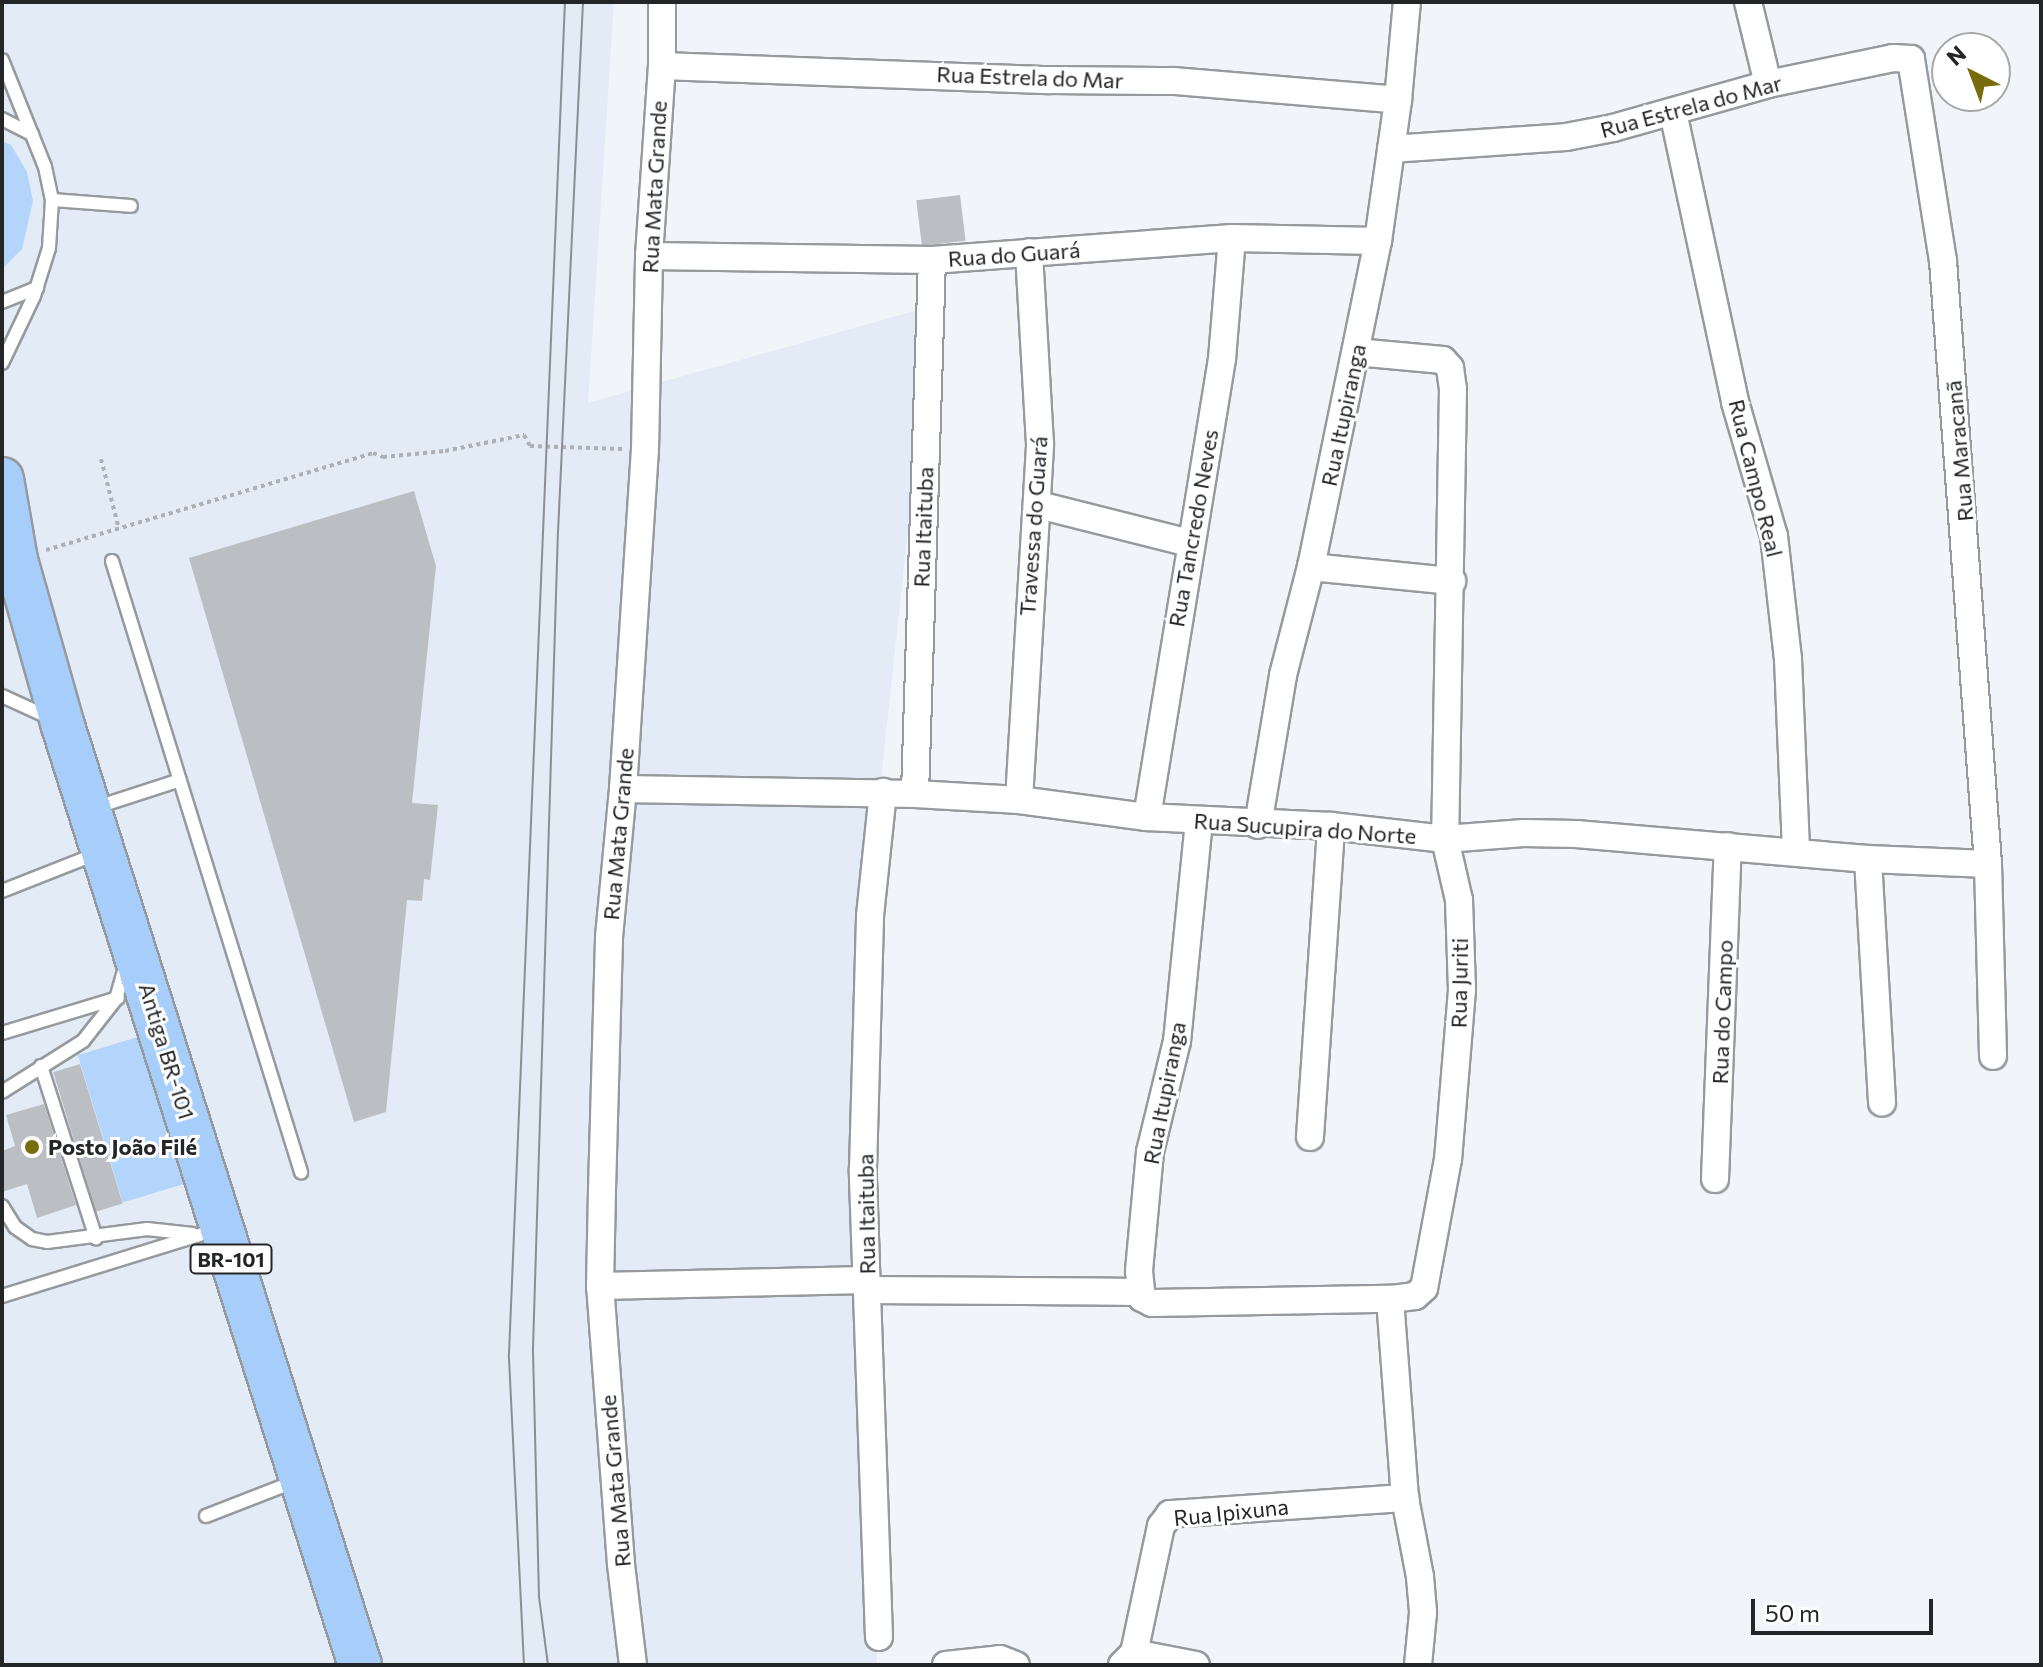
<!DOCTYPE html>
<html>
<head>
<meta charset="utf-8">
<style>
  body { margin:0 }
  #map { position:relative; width:2043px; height:1667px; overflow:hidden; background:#f1f5fa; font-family:Commissioner,sans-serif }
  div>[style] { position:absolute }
  .built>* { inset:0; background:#e2ebf6 }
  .green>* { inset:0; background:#b3d4fb; transform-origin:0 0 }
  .building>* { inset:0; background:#bbbfc4; transform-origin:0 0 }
  .path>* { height:4px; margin-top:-2px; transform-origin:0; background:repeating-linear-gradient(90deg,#adb0b4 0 4px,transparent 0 8px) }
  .roads { filter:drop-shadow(2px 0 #969a9e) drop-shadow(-2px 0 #969a9e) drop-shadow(0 2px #969a9e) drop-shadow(0 -2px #969a9e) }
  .lane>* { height:12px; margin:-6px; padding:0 6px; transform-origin:6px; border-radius:6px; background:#fff }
  .street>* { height:26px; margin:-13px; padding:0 13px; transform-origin:13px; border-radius:13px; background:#fff }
  .primary>* { height:42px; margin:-21px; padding:0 21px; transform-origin:21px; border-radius:21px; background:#a7cefb }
  .tram>* { height:2px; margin:-1px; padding:0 1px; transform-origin:1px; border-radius:1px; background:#8c8e92 }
  .dots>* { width:22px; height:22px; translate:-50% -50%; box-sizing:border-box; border:4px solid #fff; border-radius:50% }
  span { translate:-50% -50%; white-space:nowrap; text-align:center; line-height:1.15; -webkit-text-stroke:6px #fff; paint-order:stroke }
  .shield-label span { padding:2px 6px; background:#fff; border:2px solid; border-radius:6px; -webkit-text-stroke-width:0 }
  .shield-label { font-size:20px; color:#242527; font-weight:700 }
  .street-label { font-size:22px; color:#242527 }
  .poi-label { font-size:22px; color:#242527; font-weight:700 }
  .left { translate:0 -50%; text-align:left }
  .frame { position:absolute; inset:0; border:4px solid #242527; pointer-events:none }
  .north { position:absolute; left:1931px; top:32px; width:80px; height:80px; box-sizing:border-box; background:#fff; border:2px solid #a7a8a9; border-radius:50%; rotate:318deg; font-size:22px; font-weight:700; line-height:32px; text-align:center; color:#242527 }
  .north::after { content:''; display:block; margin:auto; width:28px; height:36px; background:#776e0b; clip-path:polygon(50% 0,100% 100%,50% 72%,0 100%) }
  .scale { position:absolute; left:1751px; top:1599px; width:182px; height:36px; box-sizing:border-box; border:4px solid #242527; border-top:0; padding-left:10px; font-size:24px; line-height:28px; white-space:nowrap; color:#242527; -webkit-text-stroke:6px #fff; paint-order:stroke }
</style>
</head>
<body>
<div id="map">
  <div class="built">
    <div style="clip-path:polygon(2px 2px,614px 2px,588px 403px,932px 306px,876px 827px,877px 1665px,2px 1665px)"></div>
  </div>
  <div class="green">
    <div style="clip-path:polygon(2px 141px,11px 145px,27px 172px,33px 201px,22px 249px,2px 269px)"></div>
    <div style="left:141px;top:1036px;width:154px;height:66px;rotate:73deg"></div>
  </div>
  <div class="building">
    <div style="left:960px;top:195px;width:46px;height:44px;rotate:83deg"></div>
    <div style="clip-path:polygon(414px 491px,436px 566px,412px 803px,438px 805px,430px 880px,424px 879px,422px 901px,407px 900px,386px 1112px,354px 1122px,189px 558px)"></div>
    <div style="left:80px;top:1064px;width:146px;height:28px;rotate:73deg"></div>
    <div style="clip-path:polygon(44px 1104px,76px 1205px,37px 1218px,27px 1184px,2px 1192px,2px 1151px,15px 1146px,6px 1115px)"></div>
  </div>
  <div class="path">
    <div style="left:101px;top:459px;width:72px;rotate:75.6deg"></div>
    <div style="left:46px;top:550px;width:341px;rotate:-16.5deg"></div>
    <div style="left:373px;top:453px;width:11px;rotate:22deg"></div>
    <div style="left:383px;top:457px;width:62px;rotate:-5.5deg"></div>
    <div style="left:445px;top:451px;width:81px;rotate:-11.4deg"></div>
    <div style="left:524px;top:435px;width:13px;rotate:61deg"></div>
    <div style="left:530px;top:446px;width:93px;rotate:1.8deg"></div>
  </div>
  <div class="roads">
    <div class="lane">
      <div style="left:2px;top:60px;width:115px;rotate:68.1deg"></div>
      <div style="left:45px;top:167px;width:34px;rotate:78deg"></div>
      <div style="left:52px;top:200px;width:48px;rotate:93.6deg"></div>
      <div style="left:49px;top:248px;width:50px;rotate:107.4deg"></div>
      <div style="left:34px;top:296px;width:74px;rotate:115.5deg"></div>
      <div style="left:2px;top:119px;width:34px;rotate:27deg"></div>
      <div style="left:52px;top:200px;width:79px;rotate:4.3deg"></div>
      <div style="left:2px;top:302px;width:38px;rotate:-22deg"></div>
      <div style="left:112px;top:561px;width:640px;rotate:72.81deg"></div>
      <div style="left:2px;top:696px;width:53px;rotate:24.6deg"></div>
      <div style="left:94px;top:808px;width:90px;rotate:-18deg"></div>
      <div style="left:2px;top:891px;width:101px;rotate:-21.5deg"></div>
      <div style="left:2px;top:1033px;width:121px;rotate:-16.8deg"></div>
      <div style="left:41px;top:1066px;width:181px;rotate:72.3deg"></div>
      <div style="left:2px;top:1092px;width:96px;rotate:-32.2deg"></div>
      <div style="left:83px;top:1041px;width:53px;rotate:-51.8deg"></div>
      <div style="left:116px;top:999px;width:32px;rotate:-74deg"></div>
      <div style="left:2px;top:1206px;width:25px;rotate:58deg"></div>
      <div style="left:15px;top:1227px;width:21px;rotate:35deg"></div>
      <div style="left:32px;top:1239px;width:15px;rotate:11deg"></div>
      <div style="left:47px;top:1242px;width:101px;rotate:-7.4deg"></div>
      <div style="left:147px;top:1229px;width:46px;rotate:6.2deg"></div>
      <div style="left:2px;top:1296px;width:226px;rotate:-17.2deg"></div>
      <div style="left:206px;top:1516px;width:97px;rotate:-21.3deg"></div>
    </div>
    <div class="street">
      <div style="left:1748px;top:2px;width:84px;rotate:76.3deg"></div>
      <div style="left:662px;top:66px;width:388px;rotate:2.1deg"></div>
      <div style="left:1050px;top:80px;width:124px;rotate:0.5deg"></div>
      <div style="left:1174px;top:81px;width:225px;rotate:4.8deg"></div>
      <div style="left:1673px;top:112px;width:297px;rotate:77.9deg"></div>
      <div style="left:1735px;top:402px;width:140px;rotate:73.8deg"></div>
      <div style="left:1774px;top:536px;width:124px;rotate:83.5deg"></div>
      <div style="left:1788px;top:659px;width:192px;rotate:87.6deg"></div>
      <div style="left:1391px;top:149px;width:175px;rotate:-3.9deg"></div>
      <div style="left:1566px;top:137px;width:48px;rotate:-10.8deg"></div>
      <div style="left:1613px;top:128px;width:161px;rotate:-15.8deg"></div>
      <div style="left:1768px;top:84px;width:128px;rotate:-11.7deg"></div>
      <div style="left:1893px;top:58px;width:18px;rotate:3deg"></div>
      <div style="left:1911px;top:59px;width:205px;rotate:81deg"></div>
      <div style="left:1943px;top:261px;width:605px;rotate:85.73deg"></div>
      <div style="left:1988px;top:864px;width:192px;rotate:88.5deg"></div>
      <div style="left:649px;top:256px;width:283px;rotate:0.8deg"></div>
      <div style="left:932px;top:260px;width:301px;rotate:-4.2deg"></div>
      <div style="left:1232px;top:238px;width:146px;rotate:1.2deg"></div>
      <div style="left:1356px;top:352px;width:87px;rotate:5.3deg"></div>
      <div style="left:1443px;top:360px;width:11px;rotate:49deg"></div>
      <div style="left:1450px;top:368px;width:21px;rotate:82deg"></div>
      <div style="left:1453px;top:389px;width:450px;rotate:91deg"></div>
      <div style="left:1445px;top:839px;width:63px;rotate:77.1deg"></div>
      <div style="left:1459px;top:900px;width:90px;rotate:88.1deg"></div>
      <div style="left:1462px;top:990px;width:170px;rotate:94.7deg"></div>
      <div style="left:1448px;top:1159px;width:131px;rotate:100.5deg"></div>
      <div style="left:1424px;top:1288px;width:12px;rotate:138deg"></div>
      <div style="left:1415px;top:1296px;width:25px;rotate:173deg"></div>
      <div style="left:1390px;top:1299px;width:200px;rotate:85.7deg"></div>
      <div style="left:1405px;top:1498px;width:80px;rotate:79.2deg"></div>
      <div style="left:1420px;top:1577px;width:36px;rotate:85deg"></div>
      <div style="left:1423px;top:1613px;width:52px;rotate:95.5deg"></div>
      <div style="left:1039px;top:505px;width:155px;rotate:14.2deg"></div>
      <div style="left:1311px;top:567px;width:142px;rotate:5.7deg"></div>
      <div style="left:623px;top:789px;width:292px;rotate:1deg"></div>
      <div style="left:915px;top:794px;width:104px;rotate:3.3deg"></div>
      <div style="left:1019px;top:800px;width:129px;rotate:7.6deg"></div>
      <div style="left:1147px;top:817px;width:184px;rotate:2.8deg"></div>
      <div style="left:1331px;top:826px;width:115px;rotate:6.5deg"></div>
      <div style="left:1445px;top:839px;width:79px;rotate:-4.3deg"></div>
      <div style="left:1524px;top:833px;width:52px;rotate:1.1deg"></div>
      <div style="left:1576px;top:834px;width:293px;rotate:4.9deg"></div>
      <div style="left:1868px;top:859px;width:120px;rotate:2.4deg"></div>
      <div style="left:915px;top:794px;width:534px;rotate:-88.18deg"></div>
      <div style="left:1019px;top:800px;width:357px;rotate:-86.6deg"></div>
      <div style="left:1040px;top:444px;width:192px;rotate:-93.3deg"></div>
      <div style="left:1147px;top:817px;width:464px;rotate:-80.7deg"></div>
      <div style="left:1222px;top:359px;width:121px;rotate:-85.3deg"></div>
      <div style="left:1199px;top:821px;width:221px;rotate:95.7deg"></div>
      <div style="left:1177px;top:1041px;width:114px;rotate:103.7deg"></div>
      <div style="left:1150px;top:1152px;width:120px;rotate:95.3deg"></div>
      <div style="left:1139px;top:1271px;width:27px;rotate:84deg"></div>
      <div style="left:1142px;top:1298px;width:11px;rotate:27deg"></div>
      <div style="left:1152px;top:1303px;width:238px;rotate:-1deg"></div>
      <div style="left:1258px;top:825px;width:152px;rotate:-80.5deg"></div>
      <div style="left:1283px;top:675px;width:112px;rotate:-75.5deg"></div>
      <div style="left:1311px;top:567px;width:333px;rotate:-78.4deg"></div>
      <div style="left:1378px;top:241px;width:142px;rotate:-81.9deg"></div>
      <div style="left:1398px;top:100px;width:98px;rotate:-84.8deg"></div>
      <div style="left:1868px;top:859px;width:244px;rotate:86.7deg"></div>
      <div style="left:1310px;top:1137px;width:312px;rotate:-86.1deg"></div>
      <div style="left:1715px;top:1179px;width:333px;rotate:-87.8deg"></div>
      <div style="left:600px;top:1286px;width:266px;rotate:-1.3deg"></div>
      <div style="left:867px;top:1290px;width:272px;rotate:0.4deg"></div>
      <div style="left:879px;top:1637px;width:468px;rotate:-92deg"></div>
      <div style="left:863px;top:1169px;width:253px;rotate:-88.4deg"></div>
      <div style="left:870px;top:916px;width:125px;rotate:-84deg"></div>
      <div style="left:1134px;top:1653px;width:63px;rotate:11deg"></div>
      <div style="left:633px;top:1665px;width:102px;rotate:-96.8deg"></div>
      <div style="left:621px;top:1564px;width:279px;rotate:-94.3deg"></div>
      <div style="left:600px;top:1286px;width:96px;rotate:-88.8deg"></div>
      <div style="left:602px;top:1190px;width:253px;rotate:-88.4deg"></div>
      <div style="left:609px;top:937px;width:149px;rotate:-84.6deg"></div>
      <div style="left:623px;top:789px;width:340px;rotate:-86.3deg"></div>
      <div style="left:645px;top:450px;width:194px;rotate:-88.8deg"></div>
      <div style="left:649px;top:256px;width:190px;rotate:-86.1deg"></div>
      <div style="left:662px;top:66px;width:64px;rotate:-90deg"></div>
      <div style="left:946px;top:1665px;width:54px;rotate:-6.3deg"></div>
      <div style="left:1000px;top:1659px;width:17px;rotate:21deg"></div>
      <div style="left:1122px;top:1665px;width:17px;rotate:-45deg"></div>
      <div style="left:1134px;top:1653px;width:130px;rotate:-78deg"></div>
      <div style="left:1161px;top:1526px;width:15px;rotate:-53deg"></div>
      <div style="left:1170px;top:1514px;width:236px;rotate:-3.9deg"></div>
    </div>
    <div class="primary">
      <div style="left:2px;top:479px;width:82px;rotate:80.2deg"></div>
      <div style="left:16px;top:560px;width:173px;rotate:74.2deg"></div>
      <div style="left:63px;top:726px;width:985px;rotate:72.45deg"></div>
    </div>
  </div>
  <div class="tram">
    <div style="left:524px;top:1665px;width:311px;rotate:-92.8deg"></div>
    <div style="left:509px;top:1354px;width:1353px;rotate:-87.63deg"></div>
    <div style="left:548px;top:1665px;width:69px;rotate:-97.5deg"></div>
    <div style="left:539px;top:1597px;width:249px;rotate:-91.4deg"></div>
    <div style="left:533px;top:1348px;width:816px;rotate:-88.25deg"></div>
    <div style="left:558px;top:532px;width:531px;rotate:-87.3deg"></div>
  </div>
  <div class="dots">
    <div style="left:32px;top:1147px;background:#776e0b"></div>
  </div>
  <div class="shield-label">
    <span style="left:231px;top:1259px">BR-101</span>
  </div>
  <div class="street-label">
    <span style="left:1030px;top:77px;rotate:2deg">Rua Estrela do Mar</span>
    <span style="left:1691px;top:106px;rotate:-15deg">Rua Estrela do Mar</span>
    <span style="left:654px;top:187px;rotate:-87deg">Rua Mata Grande</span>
    <span style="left:1014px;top:254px;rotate:-4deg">Rua do Guará</span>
    <span style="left:1343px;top:415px;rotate:-78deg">Rua Itupiranga</span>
    <span style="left:1959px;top:451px;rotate:-95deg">Rua Maracanã</span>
    <span style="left:1756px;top:478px;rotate:76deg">Rua Campo Real</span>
    <span style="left:1033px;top:526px;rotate:-86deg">Travessa do Guará</span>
    <span style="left:923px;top:527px;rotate:-88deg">Rua Itaituba</span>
    <span style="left:1193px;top:528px;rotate:-80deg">Rua Tancredo Neves</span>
    <span style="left:1305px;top:828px;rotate:4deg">Rua Sucupira do Norte</span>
    <span style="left:618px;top:834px;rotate:-85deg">Rua Mata Grande</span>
    <span style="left:1459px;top:983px;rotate:-89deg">Rua Juriti</span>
    <span style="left:1722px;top:1012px;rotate:-88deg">Rua do Campo</span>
    <span style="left:167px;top:1051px;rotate:73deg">Antiga BR-101</span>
    <span style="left:1164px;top:1093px;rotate:-79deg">Rua Itupiranga</span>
    <span style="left:866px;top:1214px;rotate:-91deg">Rua Itaituba</span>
    <span style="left:615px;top:1481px;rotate:-95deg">Rua Mata Grande</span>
    <span style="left:1231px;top:1512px;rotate:-6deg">Rua Ipixuna</span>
  </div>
  <div class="poi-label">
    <span class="left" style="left:48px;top:1147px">Posto João Filé</span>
  </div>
  <div class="frame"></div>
  <div class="north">N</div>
  <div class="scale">50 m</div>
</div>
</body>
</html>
